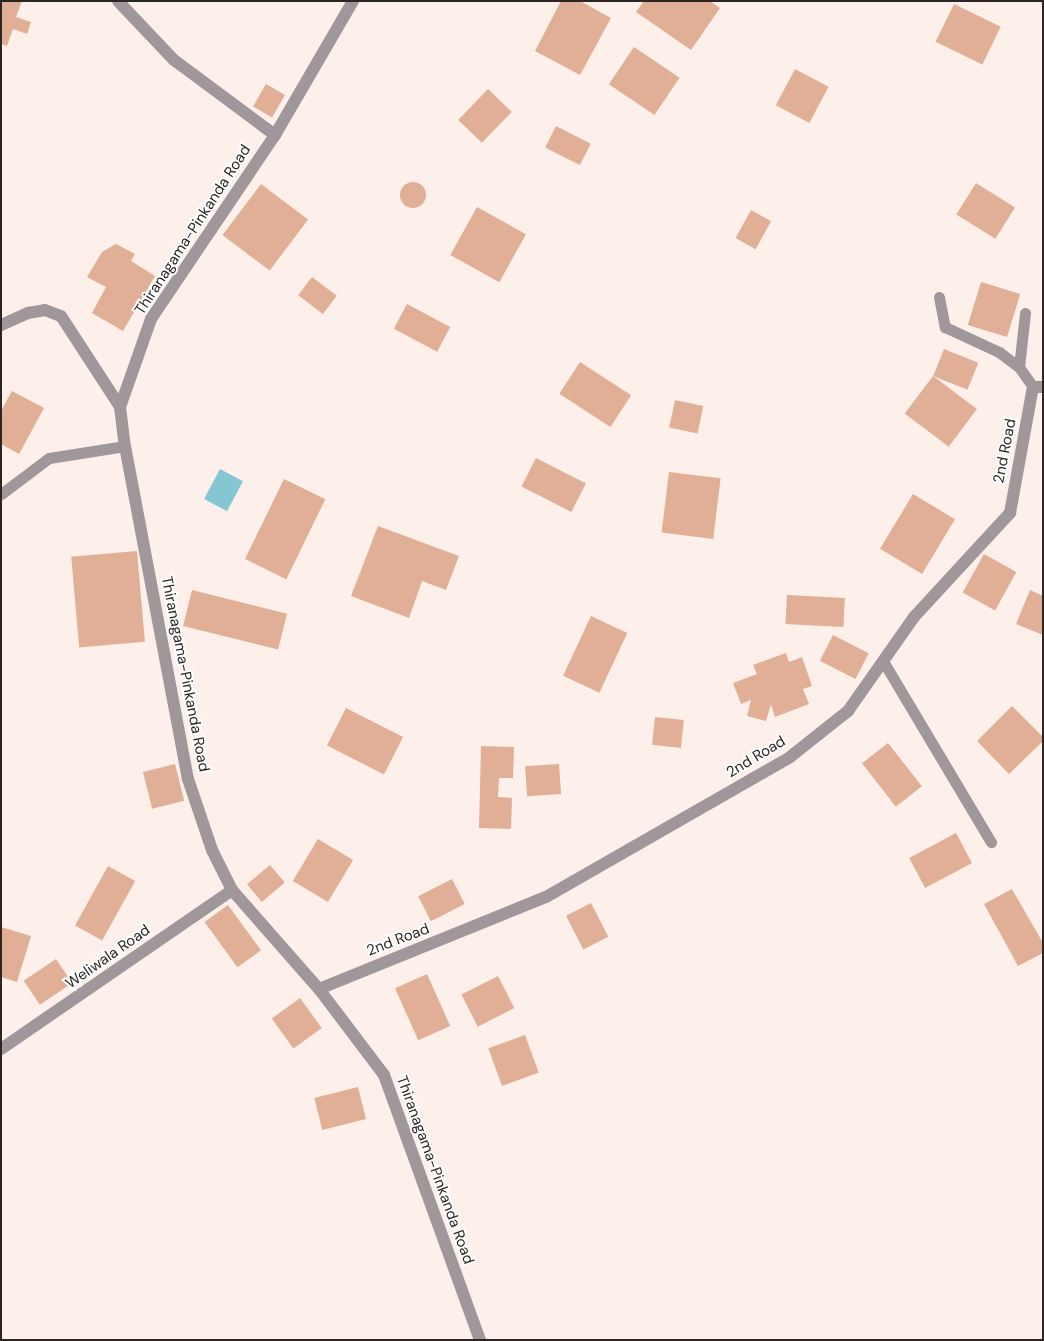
<!DOCTYPE html>
<html>
<head>
<meta charset="utf-8">
<style>
  body { margin:0 }
  #map { position:relative; width:1044px; height:1341px; overflow:hidden; background:#fdf0ea; font-family:"DM Sans",sans-serif }
  div>[style] { position:absolute }
  .water>* { inset:0; background:#85c6d3; transform-origin:0 0 }
  .building>* { inset:0; background:#e1ae96; transform-origin:0 0 }
  .round { border-radius:50% }
  .service>* { height:11px; margin:-5.5px; padding:0 5.5px; transform-origin:5.5px; border-radius:5.5px; background:#9f9799 }
  .minor>* { height:12px; margin:-6px; padding:0 6px; transform-origin:6px; border-radius:6px; background:#9f9799 }
  .tertiary>* { height:12px; margin:-6px; padding:0 6px; transform-origin:6px; border-radius:6px; background:#9f9799 }
  span { translate:-50% -50%; white-space:nowrap; text-align:center; line-height:1.15; -webkit-text-stroke:4px #fff; paint-order:stroke }
  .street-label { font-size:15px; color:#2c2623 }
  .frame { position:absolute; inset:0; border:2px solid #2c2623; pointer-events:none }
</style>
</head>
<body>
<div id="map">
  <div class="water">
    <div style="left:220px;top:469px;width:26px;height:34px;rotate:28deg"></div>
  </div>
  <div class="building">
    <div style="clip-path:polygon(1px 1px,22px 1px,16px 17px,31px 22px,27px 34px,13px 29px,7px 46px,1px 44px)"></div>
    <div style="clip-path:polygon(561px 1px,580px 1px,611px 18px,580px 75px,535px 51px)"></div>
    <div style="clip-path:polygon(644px 1px,710px 1px,720px 8px,691px 50px,636px 12px)"></div>
    <div style="left:954px;top:4px;width:52px;height:42px;rotate:26deg"></div>
    <div style="left:634px;top:47px;width:55px;height:45px;rotate:34deg"></div>
    <div style="left:795px;top:69px;width:38px;height:41px;rotate:28deg"></div>
    <div style="left:266px;top:84px;width:22px;height:26px;rotate:30deg"></div>
    <div style="left:488px;top:89px;width:33px;height:43px;rotate:44deg"></div>
    <div style="left:556px;top:126px;width:39px;height:24px;rotate:27deg"></div>
    <div class="round" style="left:400px;top:182px;width:26px;height:26px"></div>
    <div style="left:976px;top:183px;width:46px;height:37px;rotate:32deg"></div>
    <div style="left:261px;top:184px;width:59px;height:64px;rotate:37deg"></div>
    <div style="left:477px;top:207px;width:56px;height:55px;rotate:29deg"></div>
    <div style="left:751px;top:210px;width:23px;height:32px;rotate:29deg"></div>
    <div style="clip-path:polygon(116px 244px,135px 254px,131px 261px,155px 276px,123px 331px,92px 313px,106px 287px,87px 277px,102px 252px)"></div>
    <div style="left:312px;top:277px;width:31px;height:23px;rotate:37deg"></div>
    <div style="left:981px;top:282px;width:41px;height:45px;rotate:17deg"></div>
    <div style="left:407px;top:304px;width:49px;height:28px;rotate:28deg"></div>
    <div style="left:944px;top:349px;width:37px;height:29px;rotate:22deg"></div>
    <div style="left:580px;top:362px;width:61px;height:38px;rotate:33deg"></div>
    <div style="left:933px;top:376px;width:55px;height:47px;rotate:37deg"></div>
    <div style="clip-path:polygon(12px 391px,44px 408px,19px 454px,1px 444px,1px 411px)"></div>
    <div style="left:675px;top:400px;width:29px;height:28px;rotate:12deg"></div>
    <div style="left:536px;top:458px;width:56px;height:32px;rotate:27deg"></div>
    <div style="left:669px;top:472px;width:52px;height:61px;rotate:7deg"></div>
    <div style="left:284px;top:479px;width:46px;height:89px;rotate:26deg"></div>
    <div style="left:913px;top:494px;width:49px;height:64px;rotate:31deg"></div>
    <div style="clip-path:polygon(378px 526px,459px 556px,446px 590px,422px 581px,409px 618px,351px 596px)"></div>
    <div style="left:137px;top:551px;width:91px;height:66px;rotate:85deg"></div>
    <div style="left:984px;top:554px;width:37px;height:44px;rotate:29deg"></div>
    <div style="left:192px;top:590px;width:98px;height:37px;rotate:14deg"></div>
    <div style="clip-path:polygon(1030px 590px,1043px 596px,1043px 635px,1016px 624px)"></div>
    <div style="left:787px;top:595px;width:58px;height:29px;rotate:3deg"></div>
    <div style="left:591px;top:616px;width:40px;height:66px;rotate:25deg"></div>
    <div style="left:833px;top:635px;width:40px;height:29px;rotate:27deg"></div>
    <div style="clip-path:polygon(786px 653px,789px 662px,802px 657px,812px 686px,803px 689px,809px 704px,775px 717px,771px 704px,766px 721px,747px 716px,751px 700px,741px 704px,733px 683px,757px 674px,753px 665px)"></div>
    <div style="clip-path:polygon(1012px 706px,1043px 737px,1043px 741px,1009px 774px,977px 741px)"></div>
    <div style="left:346px;top:708px;width:64px;height:42px;rotate:27deg"></div>
    <div style="left:655px;top:717px;width:29px;height:28px;rotate:6deg"></div>
    <div style="left:888px;top:743px;width:55px;height:33px;rotate:52deg"></div>
    <div style="clip-path:polygon(481px 746px,514px 747px,513px 778px,499px 778px,498px 797px,512px 798px,511px 829px,479px 828px)"></div>
    <div style="left:175px;top:764px;width:38px;height:33px;rotate:76deg"></div>
    <div style="left:559px;top:764px;width:30px;height:34px;rotate:86deg"></div>
    <div style="left:956px;top:833px;width:34px;height:53px;rotate:62deg"></div>
    <div style="left:318px;top:839px;width:41px;height:49px;rotate:31deg"></div>
    <div style="left:270px;top:865px;width:23px;height:30px;rotate:50deg"></div>
    <div style="left:108px;top:866px;width:31px;height:68px;rotate:29deg"></div>
    <div style="left:452px;top:879px;width:28px;height:38px;rotate:63deg"></div>
    <div style="clip-path:polygon(1012px 889px,1043px 943px,1043px 953px,1018px 966px,984px 904px)"></div>
    <div style="left:591px;top:903px;width:38px;height:28px;rotate:63deg"></div>
    <div style="left:228px;top:905px;width:56px;height:29px;rotate:54deg"></div>
    <div style="clip-path:polygon(1px 927px,31px 936px,17px 982px,1px 977px)"></div>
    <div style="left:56px;top:959px;width:29px;height:39px;rotate:56deg"></div>
    <div style="left:427px;top:974px;width:57px;height:35px;rotate:66deg"></div>
    <div style="left:498px;top:976px;width:36px;height:41px;rotate:63deg"></div>
    <div style="left:300px;top:998px;width:37px;height:35px;rotate:54deg"></div>
    <div style="left:525px;top:1035px;width:40px;height:39px;rotate:70deg"></div>
    <div style="left:358px;top:1087px;width:33px;height:45px;rotate:76deg"></div>
  </div>
  <div class="service">
    <div style="left:939px;top:297px;width:31px;rotate:79deg"></div>
    <div style="left:945px;top:327px;width:60px;rotate:24.8deg"></div>
    <div style="left:999px;top:352px;width:25px;rotate:37deg"></div>
    <div style="left:1025px;top:313px;width:54px;rotate:96.3deg"></div>
    <div style="left:1019px;top:367px;width:24px;rotate:55deg"></div>
    <div style="left:1px;top:494px;width:60px;rotate:-36.9deg"></div>
    <div style="left:49px;top:458px;width:77px;rotate:-9deg"></div>
    <div style="left:883px;top:661px;width:211px;rotate:59.2deg"></div>
  </div>
  <div class="minor">
    <div style="left:118px;top:1px;width:81px;rotate:46.5deg"></div>
    <div style="left:174px;top:60px;width:126px;rotate:36.6deg"></div>
    <div style="left:1px;top:325px;width:30px;rotate:-24deg"></div>
    <div style="left:28px;top:313px;width:17px;rotate:-10deg"></div>
    <div style="left:45px;top:310px;width:17px;rotate:21deg"></div>
    <div style="left:61px;top:316px;width:108px;rotate:57deg"></div>
    <div style="left:319px;top:989px;width:245px;rotate:-22.1deg"></div>
    <div style="left:546px;top:897px;width:281px;rotate:-29.8deg"></div>
    <div style="left:790px;top:757px;width:74px;rotate:-38.4deg"></div>
    <div style="left:848px;top:711px;width:115px;rotate:-54.9deg"></div>
    <div style="left:914px;top:617px;width:142px;rotate:-47.3deg"></div>
    <div style="left:1010px;top:513px;width:128px;rotate:-79.7deg"></div>
    <div style="left:1033px;top:387px;width:10px"></div>
    <div style="left:1px;top:1049px;width:280px;rotate:-34.5deg"></div>
  </div>
  <div class="tertiary">
    <div style="left:353px;top:1px;width:155px;rotate:120.2deg"></div>
    <div style="left:275px;top:135px;width:222px;rotate:124deg"></div>
    <div style="left:151px;top:319px;width:93px;rotate:109.4deg"></div>
    <div style="left:120px;top:407px;width:39px;rotate:83deg"></div>
    <div style="left:125px;top:446px;width:339px;rotate:79.3deg"></div>
    <div style="left:188px;top:779px;width:75px;rotate:71.3deg"></div>
    <div style="left:212px;top:850px;width:45px;rotate:63.4deg"></div>
    <div style="left:232px;top:890px;width:132px;rotate:48.7deg"></div>
    <div style="left:319px;top:989px;width:108px;rotate:52.9deg"></div>
    <div style="left:384px;top:1075px;width:282px;rotate:70.1deg"></div>
  </div>
  <div class="street-label">
    <span style="left:193px;top:230px;rotate:-57deg">Thiranagama-Pinkanda Road</span>
    <span style="left:1005px;top:451px;rotate:-79deg">2nd Road</span>
    <span style="left:185px;top:674px;rotate:79deg">Thiranagama-Pinkanda Road</span>
    <span style="left:756px;top:757px;rotate:-31deg">2nd Road</span>
    <span style="left:398px;top:940px;rotate:-21deg">2nd Road</span>
    <span style="left:108px;top:957px;rotate:-35deg">Weliwala Road</span>
    <span style="left:435px;top:1170px;rotate:70deg">Thiranagama-Pinkanda Road</span>
  </div>
  <div class="frame"></div>
</div>
</body>
</html>
